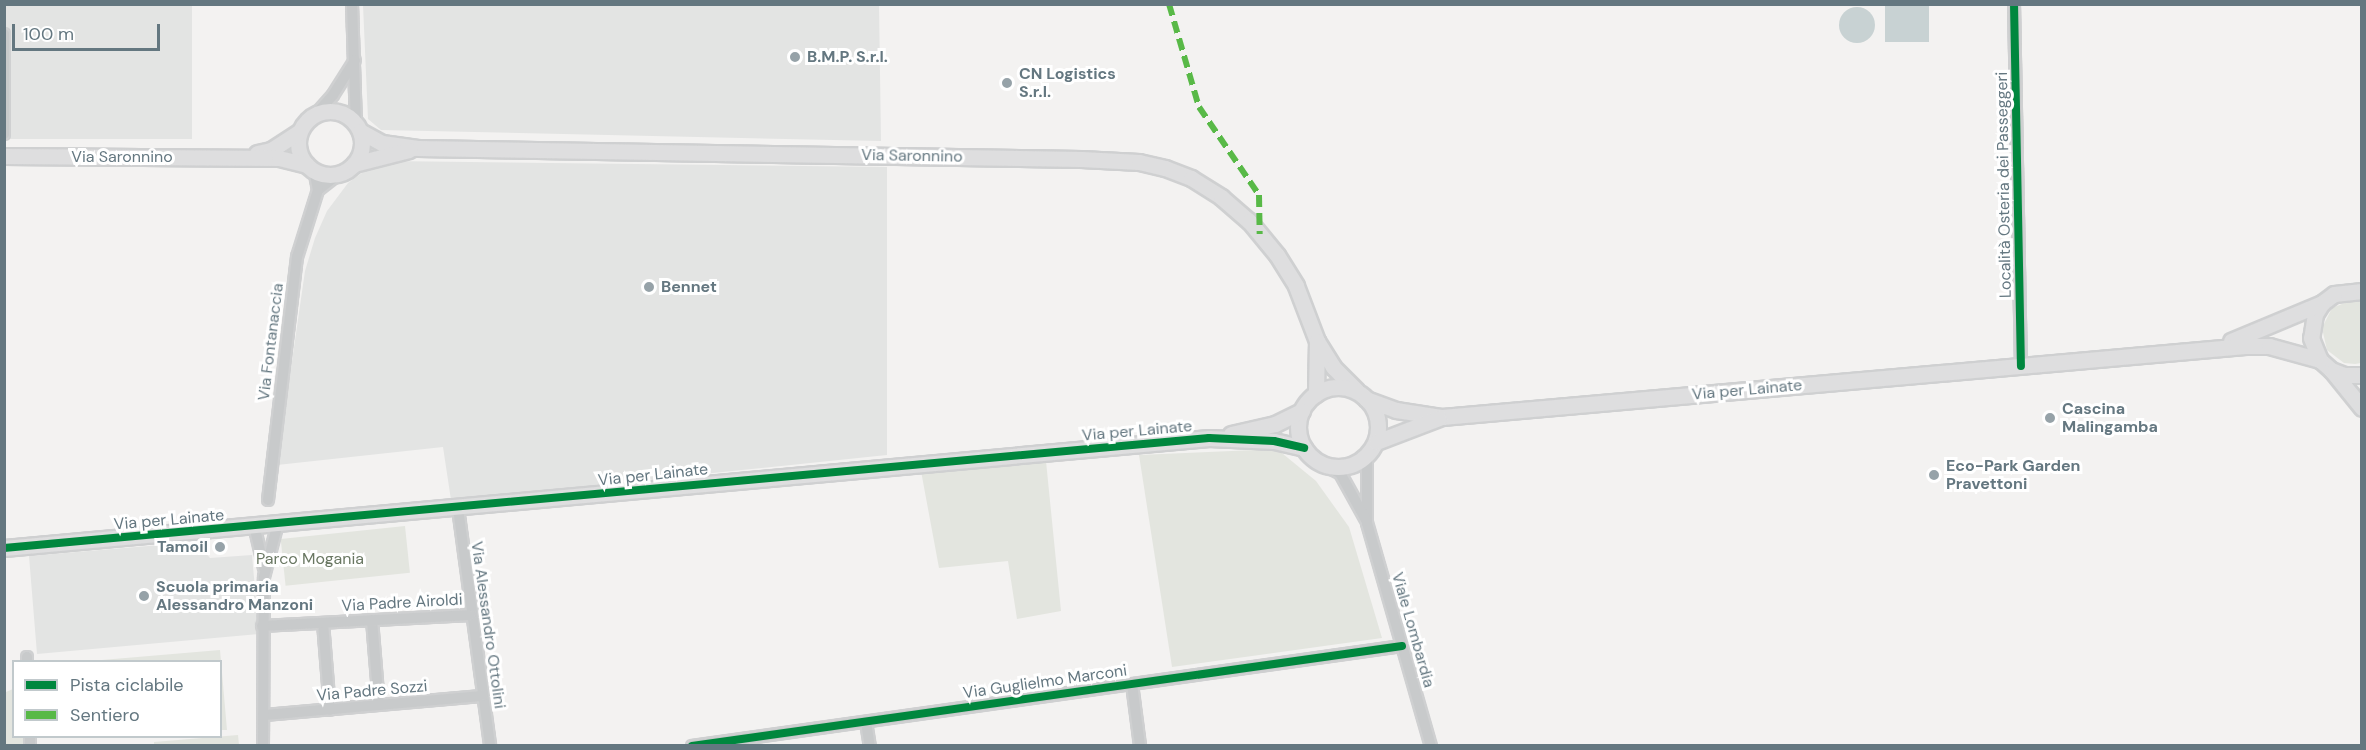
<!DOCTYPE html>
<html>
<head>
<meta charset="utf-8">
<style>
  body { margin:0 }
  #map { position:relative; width:2366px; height:750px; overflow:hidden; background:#f3f2f1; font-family:"DM Sans",sans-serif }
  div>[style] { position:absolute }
  .built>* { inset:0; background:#e3e4e3; transform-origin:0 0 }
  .green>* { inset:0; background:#e3e5df; transform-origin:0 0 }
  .water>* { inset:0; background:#c8d2d3; transform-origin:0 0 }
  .round { border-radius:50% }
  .roads { filter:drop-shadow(2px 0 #cfd0d1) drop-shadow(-2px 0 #cfd0d1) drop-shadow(0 2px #cfd0d1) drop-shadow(0 -2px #cfd0d1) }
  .street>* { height:10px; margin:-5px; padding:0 5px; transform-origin:5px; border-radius:5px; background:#c8cacb }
  .secondary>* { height:15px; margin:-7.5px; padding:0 7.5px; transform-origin:7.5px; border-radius:7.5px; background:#dededf }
  .secondary>.ring { margin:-7.5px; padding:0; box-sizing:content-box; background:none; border:15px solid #dededf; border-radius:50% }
  .quiet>* { height:6px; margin-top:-3px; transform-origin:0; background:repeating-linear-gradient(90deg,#58b947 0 12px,transparent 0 18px) }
  .cycleway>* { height:8px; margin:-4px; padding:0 4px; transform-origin:4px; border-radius:4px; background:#00873e }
  .dots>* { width:16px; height:16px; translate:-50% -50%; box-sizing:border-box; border:3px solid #fff; border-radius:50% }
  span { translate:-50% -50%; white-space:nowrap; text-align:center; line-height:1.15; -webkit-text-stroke:6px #fff; paint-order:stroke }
  .poi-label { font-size:16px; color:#647780; font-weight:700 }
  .left { translate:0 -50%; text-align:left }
  .right { translate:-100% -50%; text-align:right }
  .street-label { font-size:16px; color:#647780 }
  .park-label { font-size:16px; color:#697762 }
  .frame { position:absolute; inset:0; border:6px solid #647780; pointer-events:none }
  .legend { position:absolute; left:12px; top:660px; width:210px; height:78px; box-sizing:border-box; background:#fff; border:2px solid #c1c9cc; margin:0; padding:8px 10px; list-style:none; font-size:18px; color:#647780 }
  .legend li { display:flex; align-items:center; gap:12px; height:30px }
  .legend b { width:30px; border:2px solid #c1c9cc }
  .scale { position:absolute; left:12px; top:24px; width:148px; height:27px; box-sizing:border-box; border:3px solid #647780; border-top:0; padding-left:8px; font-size:18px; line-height:21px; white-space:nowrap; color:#647780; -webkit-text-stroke:4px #fff; paint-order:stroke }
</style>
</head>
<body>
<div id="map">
  <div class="built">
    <div style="left:5px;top:5px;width:187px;height:134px"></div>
    <div style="clip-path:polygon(363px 5px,879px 5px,881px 141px,381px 130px,368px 119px)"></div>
    <div style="clip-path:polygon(389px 161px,887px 167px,887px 455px,451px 500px,443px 447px,277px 465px,305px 271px,315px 238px,327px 211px,348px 183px,370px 167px)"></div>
    <div style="clip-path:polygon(196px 542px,210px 558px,252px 555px,259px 634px,37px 654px,29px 556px)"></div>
  </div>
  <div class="green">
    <div style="clip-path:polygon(2352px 300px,2362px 301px,2361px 363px,2355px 364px,2344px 363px,2327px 350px,2322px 328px,2332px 308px)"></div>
    <div style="clip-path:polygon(1277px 449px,1316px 481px,1349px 527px,1382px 638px,1172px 667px,1139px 455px)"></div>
    <div style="clip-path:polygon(1046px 461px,1061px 611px,1017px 619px,1008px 561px,939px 568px,921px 471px)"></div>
    <div style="left:405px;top:526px;width:47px;height:125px;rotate:84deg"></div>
    <div style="clip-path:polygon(220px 650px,227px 730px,221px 730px,220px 662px,90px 661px)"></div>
    <div style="clip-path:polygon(13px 689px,14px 736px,24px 737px,25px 745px,5px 746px,5px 698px,6px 692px)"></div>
    <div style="clip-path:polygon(238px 735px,239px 745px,154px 745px,154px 742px)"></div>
  </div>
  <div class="water">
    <div style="left:1885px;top:5px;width:44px;height:37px"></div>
    <div class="round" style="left:1839px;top:7px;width:36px;height:36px"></div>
  </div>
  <div class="roads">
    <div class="street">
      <div style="left:352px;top:4px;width:120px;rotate:88.1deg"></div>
      <div style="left:2014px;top:4px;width:362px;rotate:88.9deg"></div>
      <div style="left:4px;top:34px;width:100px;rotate:90deg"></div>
      <div style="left:316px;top:114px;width:25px;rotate:-48deg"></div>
      <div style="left:333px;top:95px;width:41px;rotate:-57.8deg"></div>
      <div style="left:318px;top:190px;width:28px;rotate:-38deg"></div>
      <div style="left:1367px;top:456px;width:67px;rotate:90deg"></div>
      <div style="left:1367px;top:523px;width:232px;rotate:74deg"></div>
      <div style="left:1320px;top:463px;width:22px;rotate:27deg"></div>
      <div style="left:1340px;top:473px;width:54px;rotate:61deg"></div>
      <div style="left:268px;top:500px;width:245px;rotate:-83.2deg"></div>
      <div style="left:297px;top:257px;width:70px;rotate:-72.6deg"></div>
      <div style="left:318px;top:190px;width:20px;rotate:-101deg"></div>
      <div style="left:458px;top:508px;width:240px;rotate:82.3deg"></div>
      <div style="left:254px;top:525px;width:44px;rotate:76.9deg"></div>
      <div style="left:372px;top:620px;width:85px;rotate:85.3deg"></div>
      <div style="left:323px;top:623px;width:87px;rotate:85.4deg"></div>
      <div style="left:262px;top:626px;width:209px;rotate:-3deg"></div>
      <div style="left:27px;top:657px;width:5px;rotate:90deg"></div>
      <div style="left:1132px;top:684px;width:63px;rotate:82.6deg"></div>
      <div style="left:264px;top:715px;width:219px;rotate:-5deg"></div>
      <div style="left:866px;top:722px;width:24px;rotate:81deg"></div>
      <div style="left:30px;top:736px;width:10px;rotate:90deg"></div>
      <div style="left:263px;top:746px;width:169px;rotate:-89.7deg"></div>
      <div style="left:264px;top:577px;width:56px;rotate:-75.5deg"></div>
      <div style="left:692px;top:746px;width:717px;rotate:-8.02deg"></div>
    </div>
    <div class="secondary">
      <div class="ring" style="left:298px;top:111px;width:49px;height:49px"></div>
      <div style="left:360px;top:131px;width:25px;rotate:29deg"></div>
      <div style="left:382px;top:143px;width:36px;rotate:8deg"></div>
      <div style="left:418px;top:148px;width:663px;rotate:0.95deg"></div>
      <div style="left:1081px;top:159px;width:58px;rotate:3deg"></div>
      <div style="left:1139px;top:162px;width:27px;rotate:13deg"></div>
      <div style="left:1165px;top:168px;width:28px;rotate:21deg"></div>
      <div style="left:1191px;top:178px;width:36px;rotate:32deg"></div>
      <div style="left:1221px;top:197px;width:37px;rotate:41deg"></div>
      <div style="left:1249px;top:221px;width:44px;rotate:50.5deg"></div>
      <div style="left:1277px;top:255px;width:36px;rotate:58deg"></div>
      <div style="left:1296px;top:286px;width:59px;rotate:69.1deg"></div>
      <div style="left:1317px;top:341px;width:53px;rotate:91.1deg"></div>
      <div style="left:257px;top:153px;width:14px;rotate:-12deg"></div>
      <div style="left:271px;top:150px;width:33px;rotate:-33deg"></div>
      <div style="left:4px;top:156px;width:275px;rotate:0.4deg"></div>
      <div style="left:279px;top:158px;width:29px;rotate:14deg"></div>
      <div style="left:354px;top:164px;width:57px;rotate:-14.3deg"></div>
      <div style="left:2362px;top:291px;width:28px;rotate:174deg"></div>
      <div style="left:2334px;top:294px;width:15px;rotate:143deg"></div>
      <div style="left:2322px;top:303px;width:13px;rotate:122deg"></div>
      <div style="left:2315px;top:314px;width:24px;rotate:99deg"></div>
      <div style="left:2311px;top:338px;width:24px;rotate:68deg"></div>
      <div style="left:2320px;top:360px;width:15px;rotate:42deg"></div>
      <div style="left:2331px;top:370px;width:14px;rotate:21deg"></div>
      <div style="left:2344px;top:375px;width:18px"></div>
      <div style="left:1317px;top:341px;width:31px;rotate:58deg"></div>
      <div style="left:1333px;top:367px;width:33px;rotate:45deg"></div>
      <div style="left:2231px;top:341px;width:99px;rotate:-22.7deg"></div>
      <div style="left:2333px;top:372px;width:46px;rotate:51.1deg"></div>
      <div class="ring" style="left:1298px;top:387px;width:65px;height:65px"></div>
      <div style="left:1366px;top:399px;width:32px;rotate:20deg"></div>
      <div style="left:1396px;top:410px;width:47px;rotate:8.7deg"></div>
      <div style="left:1442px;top:417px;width:806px;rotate:-5.05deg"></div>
      <div style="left:2245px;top:346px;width:24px"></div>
      <div style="left:2269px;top:346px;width:53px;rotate:15.4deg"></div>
      <div style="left:1231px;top:434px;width:45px;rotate:-12.8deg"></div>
      <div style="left:1275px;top:424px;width:30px;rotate:-26deg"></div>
      <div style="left:1376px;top:442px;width:67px;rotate:-20.9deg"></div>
      <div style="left:4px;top:548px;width:1210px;rotate:-5.22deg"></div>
      <div style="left:1209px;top:438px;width:65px;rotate:2.6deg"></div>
      <div style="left:1274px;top:441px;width:31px;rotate:13deg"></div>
    </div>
  </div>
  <div class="quiet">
    <div style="left:1169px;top:4px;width:107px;rotate:73.8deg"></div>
    <div style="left:1199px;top:107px;width:107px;rotate:55.7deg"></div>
    <div style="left:1259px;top:195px;width:39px;rotate:89deg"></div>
  </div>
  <div class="cycleway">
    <div style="left:2014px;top:4px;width:362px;rotate:88.9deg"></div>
    <div style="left:4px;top:548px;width:1210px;rotate:-5.22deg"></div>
    <div style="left:1209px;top:438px;width:65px;rotate:2.6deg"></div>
    <div style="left:1274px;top:441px;width:31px;rotate:13deg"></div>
    <div style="left:692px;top:746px;width:717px;rotate:-8.02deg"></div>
  </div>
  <div class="dots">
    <div style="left:795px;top:57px;background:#96a2a8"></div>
    <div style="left:1007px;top:83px;background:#96a2a8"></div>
    <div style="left:649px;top:287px;background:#96a2a8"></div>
    <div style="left:2050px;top:418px;background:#96a2a8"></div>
    <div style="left:1934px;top:475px;background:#96a2a8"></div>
    <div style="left:220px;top:547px;background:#96a2a8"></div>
    <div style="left:144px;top:596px;background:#96a2a8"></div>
  </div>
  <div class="poi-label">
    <span class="left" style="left:807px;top:57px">B.M.P. S.r.l.</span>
    <span class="left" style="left:1019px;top:83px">CN Logistics<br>S.r.l.</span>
    <span class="left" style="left:661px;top:287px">Bennet</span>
    <span class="left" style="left:2062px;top:418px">Cascina<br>Malingamba</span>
    <span class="left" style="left:1946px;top:475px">Eco-Park Garden<br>Pravettoni</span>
    <span class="right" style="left:208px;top:547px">Tamoil</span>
    <span class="left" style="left:156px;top:596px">Scuola primaria<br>Alessandro Manzoni</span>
  </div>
  <div class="street-label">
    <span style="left:912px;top:156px;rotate:1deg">Via Saronnino</span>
    <span style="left:122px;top:157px">Via Saronnino</span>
    <span style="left:2004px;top:185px;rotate:-91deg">Località Osteria dei Passeggeri</span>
    <span style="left:271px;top:342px;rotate:-83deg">Via Fontanaccia</span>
    <span style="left:1747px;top:390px;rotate:-5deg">Via per Lainate</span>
    <span style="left:1137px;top:431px;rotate:-5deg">Via per Lainate</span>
    <span style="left:653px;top:475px;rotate:-6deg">Via per Lainate</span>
    <span style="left:169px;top:520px;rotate:-5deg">Via per Lainate</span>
    <span style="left:402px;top:603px;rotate:-3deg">Via Padre Airoldi</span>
    <span style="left:488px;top:625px;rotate:82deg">Via Alessandro Ottolini</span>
    <span style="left:1413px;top:630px;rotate:74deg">Viale Lombardia</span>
    <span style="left:1045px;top:682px;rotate:-8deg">Via Guglielmo Marconi</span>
    <span style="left:372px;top:691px;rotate:-5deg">Via Padre Sozzi</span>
  </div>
  <div class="park-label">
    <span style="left:310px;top:559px">Parco Mogania</span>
  </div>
  <div class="frame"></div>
  <ul class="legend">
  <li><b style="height:8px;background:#00873e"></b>Pista ciclabile</li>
  <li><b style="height:8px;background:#58b947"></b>Sentiero</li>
  </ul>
  <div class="scale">100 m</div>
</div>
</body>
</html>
